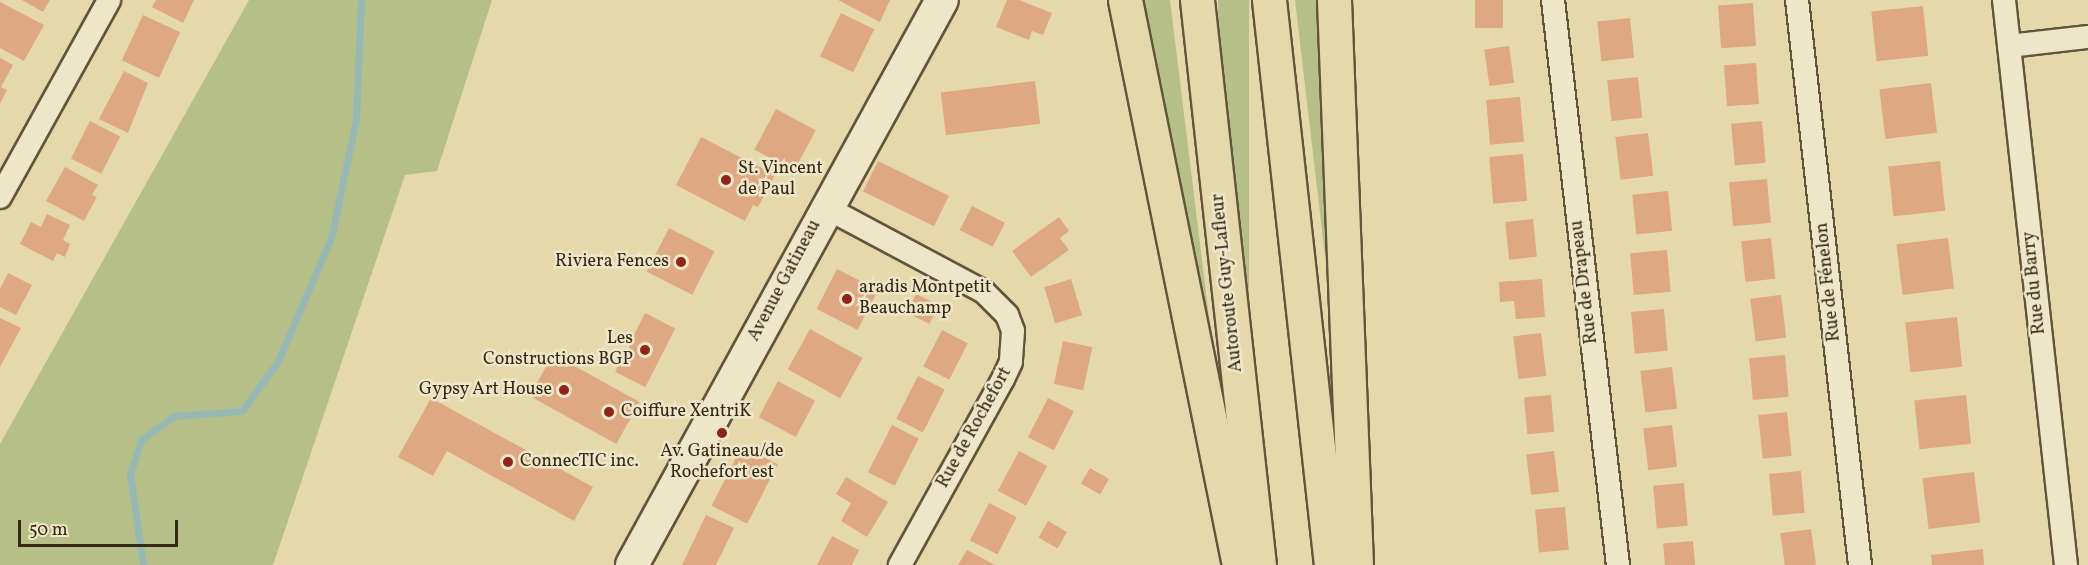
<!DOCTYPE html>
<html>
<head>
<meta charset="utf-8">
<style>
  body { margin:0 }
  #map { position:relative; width:2088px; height:565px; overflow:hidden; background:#e5d9ac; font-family:Vollkorn,serif }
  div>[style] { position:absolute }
  .green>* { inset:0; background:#b6bf88; transform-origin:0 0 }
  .stream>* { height:7px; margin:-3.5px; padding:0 3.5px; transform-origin:3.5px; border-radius:3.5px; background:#98b9b3 }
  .building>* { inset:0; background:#dea883; transform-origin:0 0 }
  .roads { filter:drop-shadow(2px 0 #62553c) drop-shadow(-2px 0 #62553c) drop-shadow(0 2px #62553c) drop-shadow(0 -2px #62553c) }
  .street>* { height:22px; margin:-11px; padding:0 11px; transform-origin:11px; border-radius:11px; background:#eee6c9 }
  .secondary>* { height:32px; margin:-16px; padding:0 16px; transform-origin:16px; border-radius:16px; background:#eee6c9 }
  .highway>* { height:33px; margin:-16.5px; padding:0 16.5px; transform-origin:16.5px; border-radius:16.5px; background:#e5d9ac }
  .dots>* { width:16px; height:16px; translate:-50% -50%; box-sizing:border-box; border:3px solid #eee6c9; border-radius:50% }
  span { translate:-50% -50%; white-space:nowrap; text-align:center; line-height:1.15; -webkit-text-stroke:5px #eee6c9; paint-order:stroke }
  .poi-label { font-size:18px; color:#362917 }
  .left { translate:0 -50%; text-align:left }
  .right { translate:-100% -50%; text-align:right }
  .street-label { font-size:18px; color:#362917 }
  .scale { position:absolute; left:18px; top:520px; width:160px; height:27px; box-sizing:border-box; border:3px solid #362917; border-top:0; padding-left:8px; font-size:18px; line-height:21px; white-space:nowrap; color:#362917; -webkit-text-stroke:4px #eee6c9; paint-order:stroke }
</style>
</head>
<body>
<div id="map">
  <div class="green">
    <div style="clip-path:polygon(249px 0,492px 0,437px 171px,405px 175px,273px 565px,0 565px,0 444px)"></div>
    <div style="clip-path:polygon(1137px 0,1170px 0,1216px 374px)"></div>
    <div style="left:1218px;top:0;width:31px;height:370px"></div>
    <div style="clip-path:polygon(1295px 0,1323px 0,1336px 272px,1327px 273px)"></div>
  </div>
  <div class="stream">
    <div style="left:143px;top:565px;width:92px;rotate:-98.1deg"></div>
    <div style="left:130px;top:474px;width:36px;rotate:-72deg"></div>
    <div style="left:141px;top:440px;width:41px;rotate:-36deg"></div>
    <div style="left:174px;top:416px;width:68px;rotate:-4.2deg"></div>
    <div style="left:242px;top:411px;width:62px;rotate:-54.2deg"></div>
    <div style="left:278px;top:361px;width:134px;rotate:-66.7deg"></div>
    <div style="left:331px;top:238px;width:122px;rotate:-78.1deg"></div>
    <div style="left:356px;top:119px;width:119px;rotate:-87.6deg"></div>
  </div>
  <div class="building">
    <div style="clip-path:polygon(22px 0,50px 0,43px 12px)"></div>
    <div style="clip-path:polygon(156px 0,194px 0,183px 23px,152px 7px)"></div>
    <div style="clip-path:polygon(838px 0,890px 0,880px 22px)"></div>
    <div style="clip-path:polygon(1007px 0,1019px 0,1052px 13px,1043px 35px,1032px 31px,1029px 40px,996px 27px)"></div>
    <div style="left:1475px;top:0;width:28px;height:28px"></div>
    <div style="clip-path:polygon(0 2px,44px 25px,24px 61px,0 48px)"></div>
    <div style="left:1753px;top:3px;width:43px;height:35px;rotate:86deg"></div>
    <div style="left:1923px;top:6px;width:50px;height:52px;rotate:84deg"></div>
    <div style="left:841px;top:13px;width:37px;height:48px;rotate:26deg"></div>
    <div style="left:143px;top:15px;width:41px;height:50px;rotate:25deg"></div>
    <div style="left:1630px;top:18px;width:40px;height:33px;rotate:84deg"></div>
    <div style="left:1509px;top:46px;width:37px;height:25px;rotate:82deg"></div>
    <div style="clip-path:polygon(0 58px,13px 65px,1px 87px,7px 90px,0 104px)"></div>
    <div style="left:1756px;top:63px;width:41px;height:32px;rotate:86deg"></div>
    <div style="clip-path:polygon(124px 71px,148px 83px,128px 133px,99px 119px)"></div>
    <div style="left:1638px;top:77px;width:41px;height:31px;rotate:84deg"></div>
    <div style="left:1035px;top:81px;width:43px;height:95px;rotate:83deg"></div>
    <div style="left:1931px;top:83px;width:50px;height:52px;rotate:83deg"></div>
    <div style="left:1520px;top:97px;width:45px;height:34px;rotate:85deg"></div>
    <div style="left:776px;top:109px;width:45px;height:46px;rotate:28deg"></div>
    <div style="left:90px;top:121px;width:34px;height:42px;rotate:27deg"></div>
    <div style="left:1762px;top:121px;width:42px;height:31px;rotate:85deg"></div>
    <div style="left:1648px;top:133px;width:43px;height:33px;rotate:83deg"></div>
    <div style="clip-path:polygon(701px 137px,775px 175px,758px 207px,753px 205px,745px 221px,676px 185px)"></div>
    <div style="left:1523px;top:154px;width:47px;height:34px;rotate:85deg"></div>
    <div style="left:878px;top:161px;width:79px;height:34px;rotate:26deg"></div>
    <div style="left:1940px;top:161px;width:50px;height:52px;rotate:84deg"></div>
    <div style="clip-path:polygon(65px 167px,98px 185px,92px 195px,97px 197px,84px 221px,46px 201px)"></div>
    <div style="left:1767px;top:179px;width:44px;height:38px;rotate:85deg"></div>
    <div style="left:1668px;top:191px;width:40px;height:36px;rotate:84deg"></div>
    <div style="left:972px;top:206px;width:37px;height:27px;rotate:27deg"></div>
    <div style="clip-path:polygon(47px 214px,70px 225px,63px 240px,70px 244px,65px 257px,57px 253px,53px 261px,20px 244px,31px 222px,41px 227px)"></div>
    <div style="clip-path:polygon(1059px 217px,1069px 231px,1060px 238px,1069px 250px,1031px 277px,1012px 251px)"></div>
    <div style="left:1533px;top:219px;width:38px;height:28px;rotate:84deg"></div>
    <div style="left:669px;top:228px;width:51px;height:49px;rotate:27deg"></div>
    <div style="left:1771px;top:238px;width:41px;height:30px;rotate:84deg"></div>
    <div style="left:1948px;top:238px;width:51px;height:52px;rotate:83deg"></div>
    <div style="left:1667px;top:250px;width:42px;height:37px;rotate:85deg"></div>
    <div style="left:837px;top:269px;width:46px;height:45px;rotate:27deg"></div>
    <div style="clip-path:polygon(8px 273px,32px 285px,16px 315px,0 307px,0 289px)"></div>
    <div style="left:1071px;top:279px;width:38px;height:28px;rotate:73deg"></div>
    <div style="clip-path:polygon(1542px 279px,1545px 317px,1516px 319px,1514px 301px,1500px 302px,1499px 282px)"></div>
    <div style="left:916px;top:294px;width:25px;height:21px;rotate:26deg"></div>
    <div style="left:1781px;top:295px;width:43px;height:31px;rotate:83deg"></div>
    <div style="left:1664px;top:309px;width:42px;height:33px;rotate:85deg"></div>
    <div style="left:645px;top:313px;width:34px;height:66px;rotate:27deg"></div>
    <div style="left:1957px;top:317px;width:50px;height:52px;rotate:84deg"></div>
    <div style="clip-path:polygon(0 318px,21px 328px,0 367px)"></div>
    <div style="left:810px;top:329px;width:60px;height:46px;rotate:29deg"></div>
    <div style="left:942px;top:330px;width:29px;height:41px;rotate:27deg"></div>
    <div style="left:1541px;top:333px;width:43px;height:28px;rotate:83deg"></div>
    <div style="left:1063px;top:341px;width:30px;height:44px;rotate:12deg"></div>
    <div style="left:553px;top:354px;width:99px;height:48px;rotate:29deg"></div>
    <div style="left:1785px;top:355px;width:42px;height:36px;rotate:85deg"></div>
    <div style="left:1672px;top:367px;width:42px;height:32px;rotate:83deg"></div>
    <div style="left:918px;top:376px;width:30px;height:48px;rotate:27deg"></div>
    <div style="left:778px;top:381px;width:42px;height:41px;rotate:28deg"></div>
    <div style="left:1551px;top:395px;width:37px;height:27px;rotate:85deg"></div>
    <div style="left:1966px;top:395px;width:49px;height:52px;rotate:84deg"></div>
    <div style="clip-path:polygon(431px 398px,593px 487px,574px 521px,447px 451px,433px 476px,398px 457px)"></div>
    <div style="left:1048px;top:398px;width:29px;height:44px;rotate:27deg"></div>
    <div style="left:1787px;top:412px;width:44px;height:29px;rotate:84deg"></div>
    <div style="left:892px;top:425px;width:30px;height:53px;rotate:27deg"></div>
    <div style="left:1672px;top:425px;width:42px;height:29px;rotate:83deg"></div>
    <div style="left:742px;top:446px;width:40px;height:67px;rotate:27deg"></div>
    <div style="left:1019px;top:451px;width:32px;height:45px;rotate:28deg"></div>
    <div style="left:1554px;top:451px;width:41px;height:28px;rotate:83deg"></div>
    <div style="left:1090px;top:468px;width:22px;height:18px;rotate:30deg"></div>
    <div style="left:1801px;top:471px;width:42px;height:32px;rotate:85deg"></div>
    <div style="left:1974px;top:472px;width:51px;height:52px;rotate:83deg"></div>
    <div style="clip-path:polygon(846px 477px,888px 502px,867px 537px,841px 521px,851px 503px,836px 494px)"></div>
    <div style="left:1684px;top:483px;width:43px;height:31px;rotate:85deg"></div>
    <div style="left:989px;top:503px;width:31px;height:42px;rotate:27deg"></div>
    <div style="left:1565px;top:507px;width:43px;height:30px;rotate:85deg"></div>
    <div style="clip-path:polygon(706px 515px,734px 528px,716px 565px,682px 565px)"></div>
    <div style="left:1048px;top:521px;width:22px;height:19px;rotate:30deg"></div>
    <div style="left:1811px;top:529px;width:36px;height:31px;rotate:82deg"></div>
    <div style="clip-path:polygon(832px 536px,859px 550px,852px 565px,817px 565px)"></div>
    <div style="left:1693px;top:541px;width:24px;height:30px;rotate:85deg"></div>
    <div style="clip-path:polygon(1983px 549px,1984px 565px,1932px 565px,1931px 555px)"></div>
    <div style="clip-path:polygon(967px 550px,995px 565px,958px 565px)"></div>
  </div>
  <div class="roads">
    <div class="street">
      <div style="left:1553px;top:0;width:569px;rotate:83.44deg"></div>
      <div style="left:1797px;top:0;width:569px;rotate:83.64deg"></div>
      <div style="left:2004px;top:0;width:568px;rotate:83.74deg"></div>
      <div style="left:2009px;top:46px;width:80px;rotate:-6.5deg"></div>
      <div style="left:0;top:197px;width:225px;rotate:-61deg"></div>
      <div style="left:825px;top:207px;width:180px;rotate:28.1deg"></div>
      <div style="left:984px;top:292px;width:33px;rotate:45deg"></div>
      <div style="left:1007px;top:315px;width:17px;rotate:69deg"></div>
      <div style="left:1013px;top:331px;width:31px;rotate:94deg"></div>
      <div style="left:1011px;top:362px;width:19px;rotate:115deg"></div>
      <div style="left:1003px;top:379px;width:213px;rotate:119deg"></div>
    </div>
    <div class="secondary">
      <div style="left:632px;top:565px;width:644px;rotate:-61.25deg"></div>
    </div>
    <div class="highway">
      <div style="left:1125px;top:0;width:576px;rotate:78.59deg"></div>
      <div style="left:1197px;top:0;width:568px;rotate:83.74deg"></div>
      <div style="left:1269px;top:0;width:568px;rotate:83.74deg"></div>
      <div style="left:1334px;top:0;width:565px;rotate:87.77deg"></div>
    </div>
  </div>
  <div class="dots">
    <div style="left:726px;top:180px;background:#8f2418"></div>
    <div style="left:681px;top:262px;background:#8f2418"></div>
    <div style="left:847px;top:299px;background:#8f2418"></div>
    <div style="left:645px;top:350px;background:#8f2418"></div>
    <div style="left:564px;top:390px;background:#8f2418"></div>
    <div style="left:609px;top:412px;background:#8f2418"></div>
    <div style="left:722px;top:433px;background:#8f2418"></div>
    <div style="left:508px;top:462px;background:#8f2418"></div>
  </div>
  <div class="poi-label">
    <span class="left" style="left:738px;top:180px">St. Vincent<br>de Paul</span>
    <span class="right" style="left:669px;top:262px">Riviera Fences</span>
    <span class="left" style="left:859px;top:299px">aradis Montpetit<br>Beauchamp</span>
    <span class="right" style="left:633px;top:350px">Les<br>Constructions BGP</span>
    <span class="right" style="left:552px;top:390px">Gypsy Art House</span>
    <span class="left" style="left:621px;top:412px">Coiffure XentriK</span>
    <span style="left:722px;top:463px">Av. Gatineau/de<br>Rochefort est</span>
    <span class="left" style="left:520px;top:462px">ConnecTIC inc.</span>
  </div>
  <div class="street-label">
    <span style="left:785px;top:281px;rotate:-62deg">Avenue Gatineau</span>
    <span style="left:1585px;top:282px;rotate:-97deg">Rue de Drapeau</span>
    <span style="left:1829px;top:282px;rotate:-96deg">Rue de Fénelon</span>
    <span style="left:1228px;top:283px;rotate:-96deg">Autoroute Guy-Lafleur</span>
    <span style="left:2035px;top:283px;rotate:-96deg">Rue du Barry</span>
    <span style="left:975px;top:428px;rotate:-61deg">Rue de Rochefort</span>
  </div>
  <div class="scale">50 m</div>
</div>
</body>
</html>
